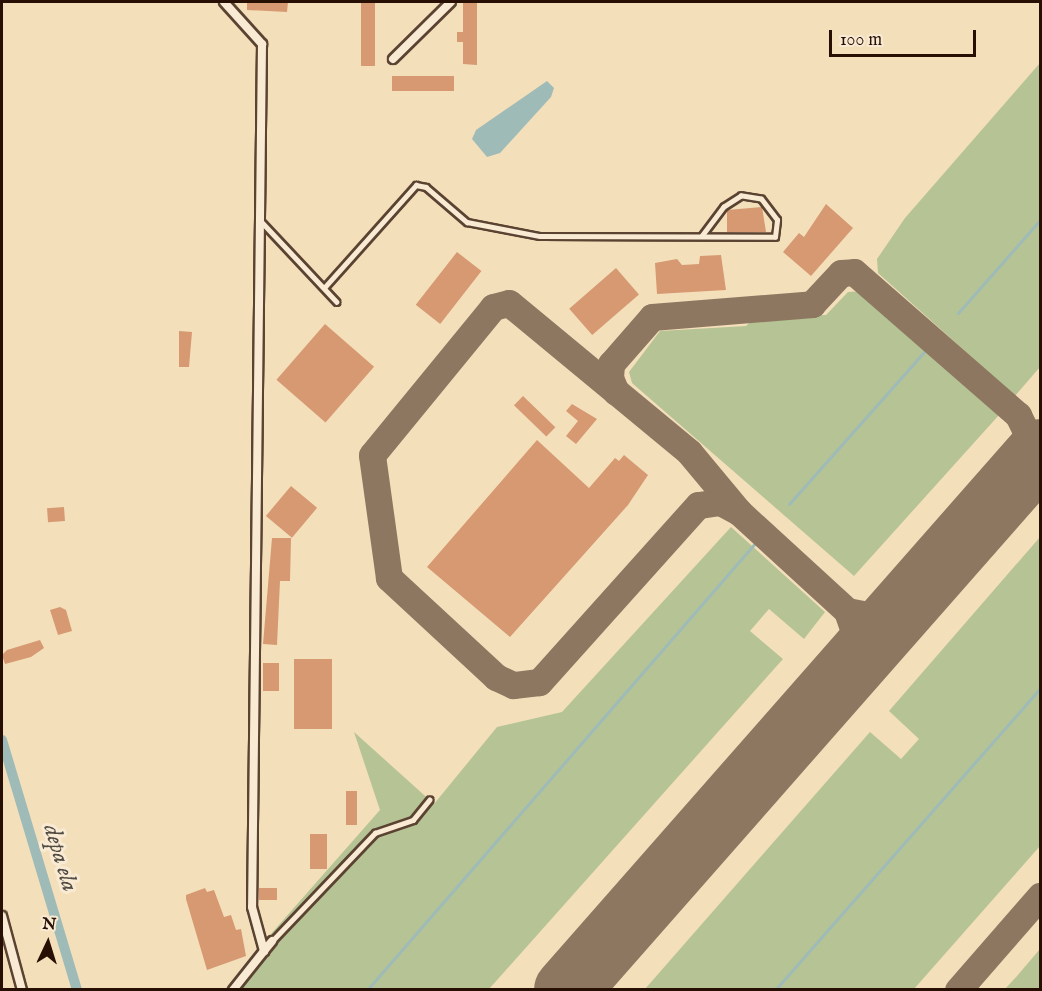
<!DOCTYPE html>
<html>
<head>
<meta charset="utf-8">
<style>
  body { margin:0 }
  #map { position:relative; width:1042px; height:991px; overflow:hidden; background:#f4dfbb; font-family:"IM FELL English",serif }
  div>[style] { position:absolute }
  .green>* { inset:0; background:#b6c394 }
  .water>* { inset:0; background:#9ebbb8 }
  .stream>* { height:3px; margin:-1.5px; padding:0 1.5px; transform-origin:1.5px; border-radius:1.5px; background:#9ebbb8 }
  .canal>* { height:10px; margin:-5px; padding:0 5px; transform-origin:5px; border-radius:5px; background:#9ebbb8 }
  .taxiway>* { height:27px; margin:-13.5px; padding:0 13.5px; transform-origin:13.5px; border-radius:13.5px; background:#8e7760 }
  .runway>* { height:66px; margin:-33px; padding:0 33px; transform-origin:33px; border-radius:33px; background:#8e7760 }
  .building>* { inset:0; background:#d69971; transform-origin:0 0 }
  .roads { filter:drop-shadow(2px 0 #5b4332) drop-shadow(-2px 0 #5b4332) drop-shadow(0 2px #5b4332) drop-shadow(0 -2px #5b4332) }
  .lane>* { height:4.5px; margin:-2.25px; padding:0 2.25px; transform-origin:2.25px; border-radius:2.25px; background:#f8ead3 }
  .street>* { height:8px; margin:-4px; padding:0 4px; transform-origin:4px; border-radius:4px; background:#f8ead3 }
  span { translate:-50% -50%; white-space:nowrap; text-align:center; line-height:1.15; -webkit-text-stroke:6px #f8ead3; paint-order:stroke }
  .water-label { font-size:24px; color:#514b43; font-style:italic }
  .frame { position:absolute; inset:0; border:3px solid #280f04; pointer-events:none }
  .north { position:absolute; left:18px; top:913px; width:60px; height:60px; -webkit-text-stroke:4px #f8ead3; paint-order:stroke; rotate:4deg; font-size:16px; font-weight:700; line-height:24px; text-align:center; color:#280f04 }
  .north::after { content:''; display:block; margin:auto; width:21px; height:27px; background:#280f04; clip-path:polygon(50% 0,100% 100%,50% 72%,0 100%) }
  .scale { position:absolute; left:829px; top:30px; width:147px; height:27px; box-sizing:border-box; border:3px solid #280f04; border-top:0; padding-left:8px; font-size:18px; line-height:21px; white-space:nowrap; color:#280f04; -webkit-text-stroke:4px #f8ead3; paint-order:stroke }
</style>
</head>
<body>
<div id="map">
  <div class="green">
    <div style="clip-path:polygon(1040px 63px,1040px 367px,1015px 396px,878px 273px,877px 259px,905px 218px)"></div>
    <div style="clip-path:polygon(863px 291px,999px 415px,854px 576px,632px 383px,629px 372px,660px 331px,746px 326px,755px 317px,826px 315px,848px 292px)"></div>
    <div style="clip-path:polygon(731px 527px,825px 612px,804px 639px,769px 609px,750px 631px,783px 659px,489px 989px,241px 990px,273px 948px,270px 935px,380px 810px,354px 732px,434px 804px,497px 727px,562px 712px)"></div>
    <div style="clip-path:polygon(1040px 537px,1040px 846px,914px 989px,645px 989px,870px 732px,901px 759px,919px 739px,889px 711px)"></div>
    <div style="clip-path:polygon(1040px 949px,1040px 989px,1005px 989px,1017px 976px)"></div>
  </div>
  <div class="water">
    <div style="clip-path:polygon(547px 81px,554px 88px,551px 97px,500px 153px,487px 157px,472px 139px,476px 130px)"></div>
  </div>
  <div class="stream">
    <div style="left:958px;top:313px;width:124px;rotate:-48.6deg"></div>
    <div style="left:789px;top:504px;width:213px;rotate:-48.4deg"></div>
    <div style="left:367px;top:990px;width:593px;rotate:-49.03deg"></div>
    <div style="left:775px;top:990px;width:402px;rotate:-48.7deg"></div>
  </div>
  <div class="canal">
    <div style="left:2px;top:740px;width:261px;rotate:73.3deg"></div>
  </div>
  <div class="taxiway">
    <div style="left:616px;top:392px;width:15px;rotate:-113deg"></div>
    <div style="left:610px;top:378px;width:14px;rotate:-86deg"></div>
    <div style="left:611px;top:364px;width:62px;rotate:-48.9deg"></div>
    <div style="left:652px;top:317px;width:161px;rotate:-4.6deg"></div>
    <div style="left:812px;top:304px;width:42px;rotate:-46.9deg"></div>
    <div style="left:841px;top:273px;width:13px;rotate:-4deg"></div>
    <div style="left:854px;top:272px;width:218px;rotate:41.1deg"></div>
    <div style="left:1018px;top:415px;width:30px;rotate:64deg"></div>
    <div style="left:1031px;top:442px;width:34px;rotate:107deg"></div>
    <div style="left:739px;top:512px;width:21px;rotate:-152deg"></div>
    <div style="left:720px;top:502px;width:22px;rotate:172deg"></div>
    <div style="left:698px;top:505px;width:238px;rotate:131.9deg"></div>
    <div style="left:539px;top:682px;width:26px;rotate:173deg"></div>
    <div style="left:513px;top:685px;width:19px;rotate:-155deg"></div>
    <div style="left:496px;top:677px;width:146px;rotate:-137.2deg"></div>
    <div style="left:389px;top:578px;width:124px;rotate:-97.9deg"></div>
    <div style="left:372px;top:455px;width:191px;rotate:-50.7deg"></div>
    <div style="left:493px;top:307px;width:16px;rotate:-14deg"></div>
    <div style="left:509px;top:303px;width:234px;rotate:39.6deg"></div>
    <div style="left:689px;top:452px;width:78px;rotate:50.2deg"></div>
    <div style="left:739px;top:512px;width:147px;rotate:42.5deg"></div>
    <div style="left:847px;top:611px;width:34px;rotate:71deg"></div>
    <div style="left:858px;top:643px;width:28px;rotate:107deg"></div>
    <div style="left:847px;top:611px;width:36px;rotate:11deg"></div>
    <div style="left:882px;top:618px;width:29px;rotate:-29deg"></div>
    <div style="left:958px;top:990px;width:125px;rotate:-48.9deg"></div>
  </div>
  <div class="runway">
    <div style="left:567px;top:990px;width:716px;rotate:-48.68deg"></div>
  </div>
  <div class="building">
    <div style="clip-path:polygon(247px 2px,288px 2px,287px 12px,247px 10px)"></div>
    <div style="left:361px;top:2px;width:14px;height:64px"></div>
    <div style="clip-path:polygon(463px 2px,477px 2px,477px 65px,463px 64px,463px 42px,457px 42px,457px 32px,463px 32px)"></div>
    <div style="left:392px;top:76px;width:62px;height:15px"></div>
    <div style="clip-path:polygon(826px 204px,853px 228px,811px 276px,783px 252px,799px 233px,804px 237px)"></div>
    <div style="clip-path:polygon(762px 207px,766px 232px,727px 232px,727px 210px)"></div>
    <div style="left:457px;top:252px;width:31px;height:67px;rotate:38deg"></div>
    <div style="clip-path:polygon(721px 255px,726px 290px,657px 294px,655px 263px,677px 259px,682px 265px,699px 264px,700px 256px)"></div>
    <div style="left:616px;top:268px;width:35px;height:62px;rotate:49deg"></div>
    <div style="left:325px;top:324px;width:65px;height:74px;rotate:41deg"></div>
    <div style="clip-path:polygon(179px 331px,192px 332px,189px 367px,179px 367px)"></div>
    <div style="left:523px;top:396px;width:45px;height:13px;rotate:44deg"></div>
    <div style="clip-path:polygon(572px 404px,597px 419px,576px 444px,566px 436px,578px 421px,566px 411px)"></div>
    <div style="clip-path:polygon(537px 440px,589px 488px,615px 458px,619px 461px,624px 455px,648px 475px,628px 505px,510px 637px,427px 567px)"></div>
    <div style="left:291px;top:486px;width:34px;height:39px;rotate:40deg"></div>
    <div style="left:64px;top:507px;width:14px;height:17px;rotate:86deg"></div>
    <div style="clip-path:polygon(272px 538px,291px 538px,290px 581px,280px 581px,277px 645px,263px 644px)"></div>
    <div style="clip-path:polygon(60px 607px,66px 610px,72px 631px,58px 635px,50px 610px)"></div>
    <div style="clip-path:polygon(40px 640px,44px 648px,31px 657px,5px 664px,2px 655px,7px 650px)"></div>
    <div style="left:294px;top:659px;width:38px;height:70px"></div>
    <div style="left:263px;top:663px;width:16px;height:28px"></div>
    <div style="left:346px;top:791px;width:11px;height:34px"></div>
    <div style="left:310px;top:834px;width:17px;height:35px"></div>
    <div style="clip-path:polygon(205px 888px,207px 892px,214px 890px,224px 917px,231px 915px,236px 930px,241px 929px,246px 956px,207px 970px,186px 899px,186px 895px)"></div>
    <div style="left:259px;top:888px;width:18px;height:12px"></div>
  </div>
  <div class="roads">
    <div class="lane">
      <div style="left:260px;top:220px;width:112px;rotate:46.8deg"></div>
      <div style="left:324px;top:288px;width:138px;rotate:-48.2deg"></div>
      <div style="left:416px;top:185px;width:10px;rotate:11deg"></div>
      <div style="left:426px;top:187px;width:54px;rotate:40.5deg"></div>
      <div style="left:467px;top:222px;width:74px;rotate:10.9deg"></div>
      <div style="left:540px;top:236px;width:235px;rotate:0.2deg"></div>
      <div style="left:775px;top:237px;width:17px;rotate:-83deg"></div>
      <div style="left:777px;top:220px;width:26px;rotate:-127deg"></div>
      <div style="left:761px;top:199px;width:20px;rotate:-171deg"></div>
      <div style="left:741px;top:196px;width:20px;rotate:147deg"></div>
      <div style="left:724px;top:207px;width:36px;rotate:127deg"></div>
      <div style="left:272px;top:941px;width:149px;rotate:-46.4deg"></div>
      <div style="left:375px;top:833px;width:40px;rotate:-18.9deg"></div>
      <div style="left:413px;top:820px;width:26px;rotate:-51deg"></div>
    </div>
    <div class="street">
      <div style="left:224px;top:2px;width:57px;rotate:47.9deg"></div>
      <div style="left:262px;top:44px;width:863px;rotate:90.66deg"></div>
      <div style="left:252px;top:907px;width:46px;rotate:74.7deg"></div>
      <div style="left:264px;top:951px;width:50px;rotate:128.5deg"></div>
      <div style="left:393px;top:59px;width:81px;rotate:-44.5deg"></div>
      <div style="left:2px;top:916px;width:77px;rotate:74.9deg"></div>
      <div style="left:264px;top:951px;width:13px;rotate:-51deg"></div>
    </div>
  </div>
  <div class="water-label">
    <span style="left:60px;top:858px;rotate:73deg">depa ela</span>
  </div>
  <div class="frame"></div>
  <div class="north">N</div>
  <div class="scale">100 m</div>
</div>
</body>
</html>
